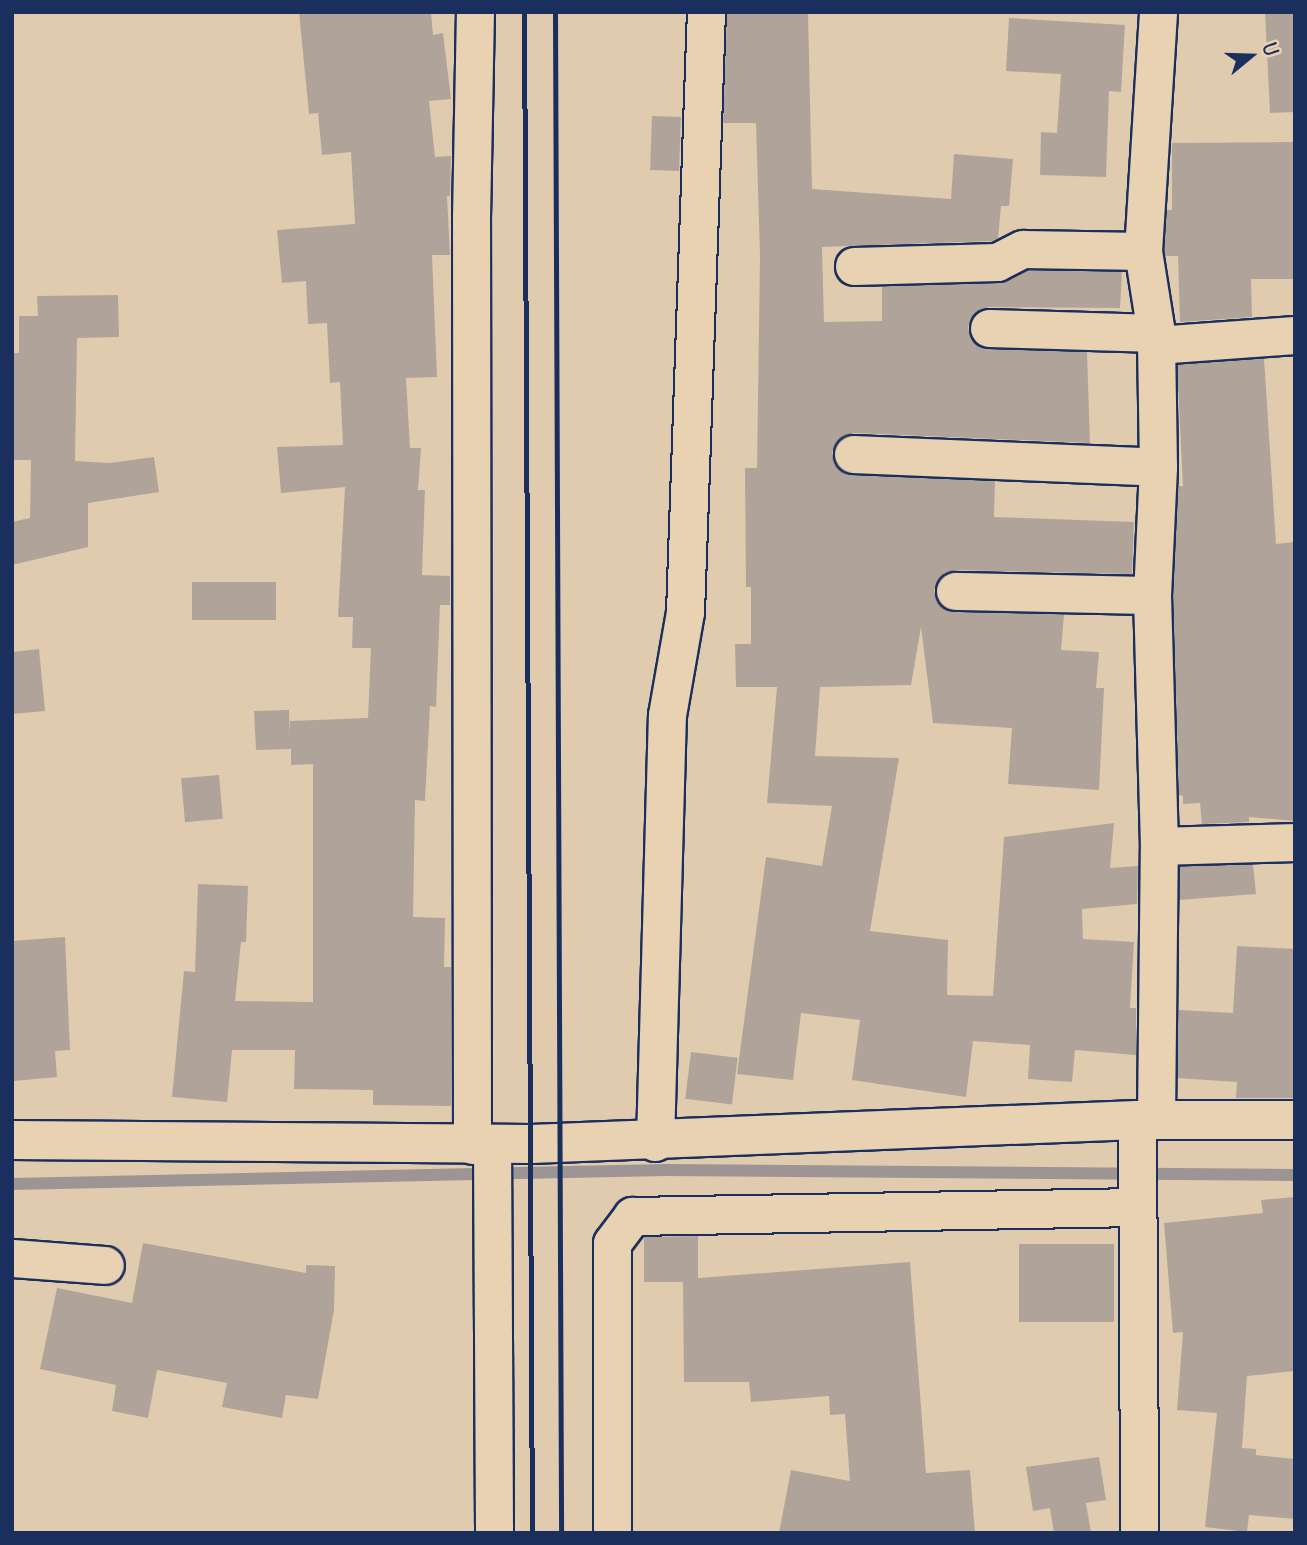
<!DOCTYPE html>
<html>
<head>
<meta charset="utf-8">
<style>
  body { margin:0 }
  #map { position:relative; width:1307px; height:1545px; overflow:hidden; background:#e1cbaf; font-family:Delius,sans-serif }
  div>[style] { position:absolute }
  .stream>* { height:12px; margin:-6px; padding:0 6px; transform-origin:6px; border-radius:6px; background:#9d9594 }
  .building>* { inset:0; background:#b0a49a; transform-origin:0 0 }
  .roads { filter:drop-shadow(2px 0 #1b2f5e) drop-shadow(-2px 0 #1b2f5e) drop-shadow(0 2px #1b2f5e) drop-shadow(0 -2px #1b2f5e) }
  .minor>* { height:37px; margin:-18.5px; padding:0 18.5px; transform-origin:18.5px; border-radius:18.5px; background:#e9d2b2 }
  .major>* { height:38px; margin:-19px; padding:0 19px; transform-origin:19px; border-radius:19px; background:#e9d2b2 }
  .rail>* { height:5px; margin:-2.5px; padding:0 2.5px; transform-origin:2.5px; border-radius:2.5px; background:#1b2f5e }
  span { translate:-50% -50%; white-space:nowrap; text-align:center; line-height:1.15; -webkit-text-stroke:7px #e9d2b2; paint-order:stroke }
  .frame { position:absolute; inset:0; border:14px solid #1b2f5e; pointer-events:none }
  .north { position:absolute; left:1216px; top:21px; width:70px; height:70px; -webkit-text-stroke:5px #e9d2b2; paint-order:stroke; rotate:71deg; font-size:19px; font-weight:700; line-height:28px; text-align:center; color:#1b2f5e }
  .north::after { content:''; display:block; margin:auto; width:24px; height:32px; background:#1b2f5e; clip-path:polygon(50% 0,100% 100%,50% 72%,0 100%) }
</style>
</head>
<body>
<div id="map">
  <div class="stream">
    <div style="left:12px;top:1184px;width:653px;rotate:-1.23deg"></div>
    <div style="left:665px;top:1170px;width:630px;rotate:0.45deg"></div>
  </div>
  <div class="building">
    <div style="clip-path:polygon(299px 12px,431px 12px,433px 35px,443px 33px,451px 99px,429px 101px,435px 157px,451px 156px,450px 196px,447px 196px,450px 255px,432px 255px,437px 377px,406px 378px,410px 448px,421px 448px,418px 490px,425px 490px,422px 575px,450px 576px,450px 605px,440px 605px,436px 707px,430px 706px,425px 801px,415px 800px,413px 917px,445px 918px,444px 967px,451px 967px,451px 1106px,373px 1105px,373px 1090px,294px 1089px,295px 1050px,232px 1050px,227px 1102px,172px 1097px,184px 971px,195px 972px,198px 884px,248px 886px,246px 942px,241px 942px,235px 1001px,313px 1002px,313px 764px,291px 765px,291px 749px,256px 750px,254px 711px,289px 710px,290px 738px,290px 721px,368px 718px,371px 648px,352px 648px,353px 617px,338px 617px,345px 487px,281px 493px,277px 447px,343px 445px,340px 382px,330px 383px,327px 323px,308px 324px,306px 281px,282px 283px,277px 230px,355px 224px,351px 152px,322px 155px,318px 113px,309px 114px)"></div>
    <div style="clip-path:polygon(727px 12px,808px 12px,812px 189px,951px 199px,954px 154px,1013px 159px,1009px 206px,1001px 206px,998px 238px,992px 241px,822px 247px,824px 322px,882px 321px,882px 286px,998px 283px,1028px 270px,1122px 272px,1120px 308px,989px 307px,972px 316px,968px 327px,971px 339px,988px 349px,1087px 352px,1090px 443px,854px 433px,843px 436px,832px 452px,835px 464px,852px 475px,995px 481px,994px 517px,1134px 522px,1132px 574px,955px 570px,944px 573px,934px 590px,937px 602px,954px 612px,1064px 614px,1061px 650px,1099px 652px,1096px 688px,1104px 688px,1099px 790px,1008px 784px,1012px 728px,933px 723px,921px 627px,911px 685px,820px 687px,815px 756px,899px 758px,870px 931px,948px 940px,947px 995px,993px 996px,1004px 837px,1114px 823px,1110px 868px,1138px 866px,1137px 904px,1082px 909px,1083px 939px,1134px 942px,1130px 1008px,1136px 1008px,1136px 1055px,1075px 1050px,1072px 1082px,1028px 1079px,1030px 1045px,973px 1041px,966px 1097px,852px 1080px,860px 1020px,801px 1013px,793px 1080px,737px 1074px,766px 857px,822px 866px,832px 806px,767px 803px,777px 687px,736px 687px,735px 644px,751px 644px,751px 587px,746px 587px,745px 468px,757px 468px,760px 256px,756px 123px,723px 123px)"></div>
    <div style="clip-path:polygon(1265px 12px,1295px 12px,1295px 112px,1270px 113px)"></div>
    <div style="clip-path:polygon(1009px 18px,1125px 25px,1121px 92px,1109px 91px,1106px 177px,1040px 175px,1041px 132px,1057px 133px,1061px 74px,1006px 71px)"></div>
    <div style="left:652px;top:116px;width:29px;height:54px;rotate:2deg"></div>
    <div style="clip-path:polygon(1295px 142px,1295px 279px,1251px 279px,1252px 317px,1180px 322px,1178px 256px,1165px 256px,1164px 250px,1167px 210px,1172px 210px,1172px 143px)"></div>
    <div style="clip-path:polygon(118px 295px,119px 337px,77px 338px,75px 461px,110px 463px,154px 457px,159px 492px,88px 503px,88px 547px,12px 565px,12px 522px,30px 518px,31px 460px,12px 460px,12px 353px,19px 353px,19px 316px,38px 316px,37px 296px)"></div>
    <div style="clip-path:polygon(1264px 358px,1276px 544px,1295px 542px,1295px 821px,1249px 817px,1249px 822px,1202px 824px,1200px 803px,1183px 804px,1183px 796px,1179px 795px,1173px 595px,1178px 486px,1183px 486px,1177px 365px)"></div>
    <div style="left:276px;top:582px;width:38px;height:84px;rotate:90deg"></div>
    <div style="clip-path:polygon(39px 649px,45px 711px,12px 714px,12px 652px)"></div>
    <div style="left:219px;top:775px;width:44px;height:38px;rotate:85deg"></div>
    <div style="clip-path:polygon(1253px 864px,1256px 894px,1179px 900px,1180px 866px)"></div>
    <div style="clip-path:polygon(65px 937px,70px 1050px,55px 1051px,57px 1077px,14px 1081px,12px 941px)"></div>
    <div style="clip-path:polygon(1237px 946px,1295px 949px,1295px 1098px,1236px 1098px,1237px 1082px,1177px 1078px,1178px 1010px,1233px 1013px)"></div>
    <div style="left:691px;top:1052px;width:47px;height:47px;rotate:7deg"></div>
    <div style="clip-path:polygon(1295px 1197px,1295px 1371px,1247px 1376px,1242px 1448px,1256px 1449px,1256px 1455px,1295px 1459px,1295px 1519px,1249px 1515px,1247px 1532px,1205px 1527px,1217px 1413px,1177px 1410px,1183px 1332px,1173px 1333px,1164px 1223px,1263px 1213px,1261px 1200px)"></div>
    <div style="clip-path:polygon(698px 1236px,698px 1278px,910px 1262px,926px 1473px,970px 1470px,975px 1533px,779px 1533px,791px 1470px,850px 1481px,845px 1414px,830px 1415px,829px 1396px,751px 1402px,749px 1382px,684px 1382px,683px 1282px,644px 1282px,644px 1237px)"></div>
    <div style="clip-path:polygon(143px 1243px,306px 1273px,306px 1265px,335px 1266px,334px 1310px,318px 1399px,286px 1395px,282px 1418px,222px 1407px,227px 1383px,157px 1370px,148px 1418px,112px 1411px,116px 1385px,40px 1369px,57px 1288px,132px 1303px)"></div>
    <div style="left:1114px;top:1244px;width:78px;height:95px;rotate:90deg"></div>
    <div style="clip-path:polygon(1099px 1457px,1106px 1500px,1086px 1503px,1091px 1533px,1054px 1533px,1050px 1508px,1033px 1511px,1026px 1467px)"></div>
  </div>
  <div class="roads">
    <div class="minor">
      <div style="left:854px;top:266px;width:143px;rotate:-1.6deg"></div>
      <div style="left:997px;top:262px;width:29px;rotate:-27deg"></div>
      <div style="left:1023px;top:249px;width:120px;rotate:1deg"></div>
      <div style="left:989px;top:328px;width:167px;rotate:1.7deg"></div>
      <div style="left:1156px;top:345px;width:139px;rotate:-4.1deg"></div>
      <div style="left:853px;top:454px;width:305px;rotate:2.4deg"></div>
      <div style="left:955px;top:591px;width:197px;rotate:1.2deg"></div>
      <div style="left:1159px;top:846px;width:136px;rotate:-1.7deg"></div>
      <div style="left:1137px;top:1120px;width:413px;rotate:89.7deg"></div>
      <div style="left:1156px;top:1120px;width:274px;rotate:-89.4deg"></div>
      <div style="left:1159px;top:846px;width:251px;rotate:-91.6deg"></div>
      <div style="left:1152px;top:595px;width:128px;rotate:-87.3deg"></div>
      <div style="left:1158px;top:467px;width:134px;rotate:-90.9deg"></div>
      <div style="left:1156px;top:333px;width:83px;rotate:-99deg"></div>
      <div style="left:1143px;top:251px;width:239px;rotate:-86.4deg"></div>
      <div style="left:655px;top:1142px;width:427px;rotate:-88.4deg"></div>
      <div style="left:667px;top:715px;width:105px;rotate:-80.1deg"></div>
      <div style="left:685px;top:612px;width:600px;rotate:-88deg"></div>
      <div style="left:492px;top:1144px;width:389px;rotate:89.7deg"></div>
      <div style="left:472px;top:1145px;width:927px;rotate:-90.06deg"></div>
      <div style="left:471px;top:218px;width:206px;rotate:-88.9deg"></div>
      <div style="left:12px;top:1258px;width:93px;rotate:4.3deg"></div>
      <div style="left:612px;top:1533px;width:290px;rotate:-90deg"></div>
      <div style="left:612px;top:1243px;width:34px;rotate:-53deg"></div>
      <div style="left:632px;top:1216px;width:505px;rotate:-1.02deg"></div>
    </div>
    <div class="major">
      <div style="left:12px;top:1140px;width:519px;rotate:0.44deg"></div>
      <div style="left:531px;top:1144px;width:606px;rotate:-2.27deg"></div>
      <div style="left:1137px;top:1120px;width:158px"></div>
    </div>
  </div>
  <div class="rail">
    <div style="left:524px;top:12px;width:1521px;rotate:89.7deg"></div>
    <div style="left:555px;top:12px;width:1521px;rotate:89.77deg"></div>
  </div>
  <div class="frame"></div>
  <div class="north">U</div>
</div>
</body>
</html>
